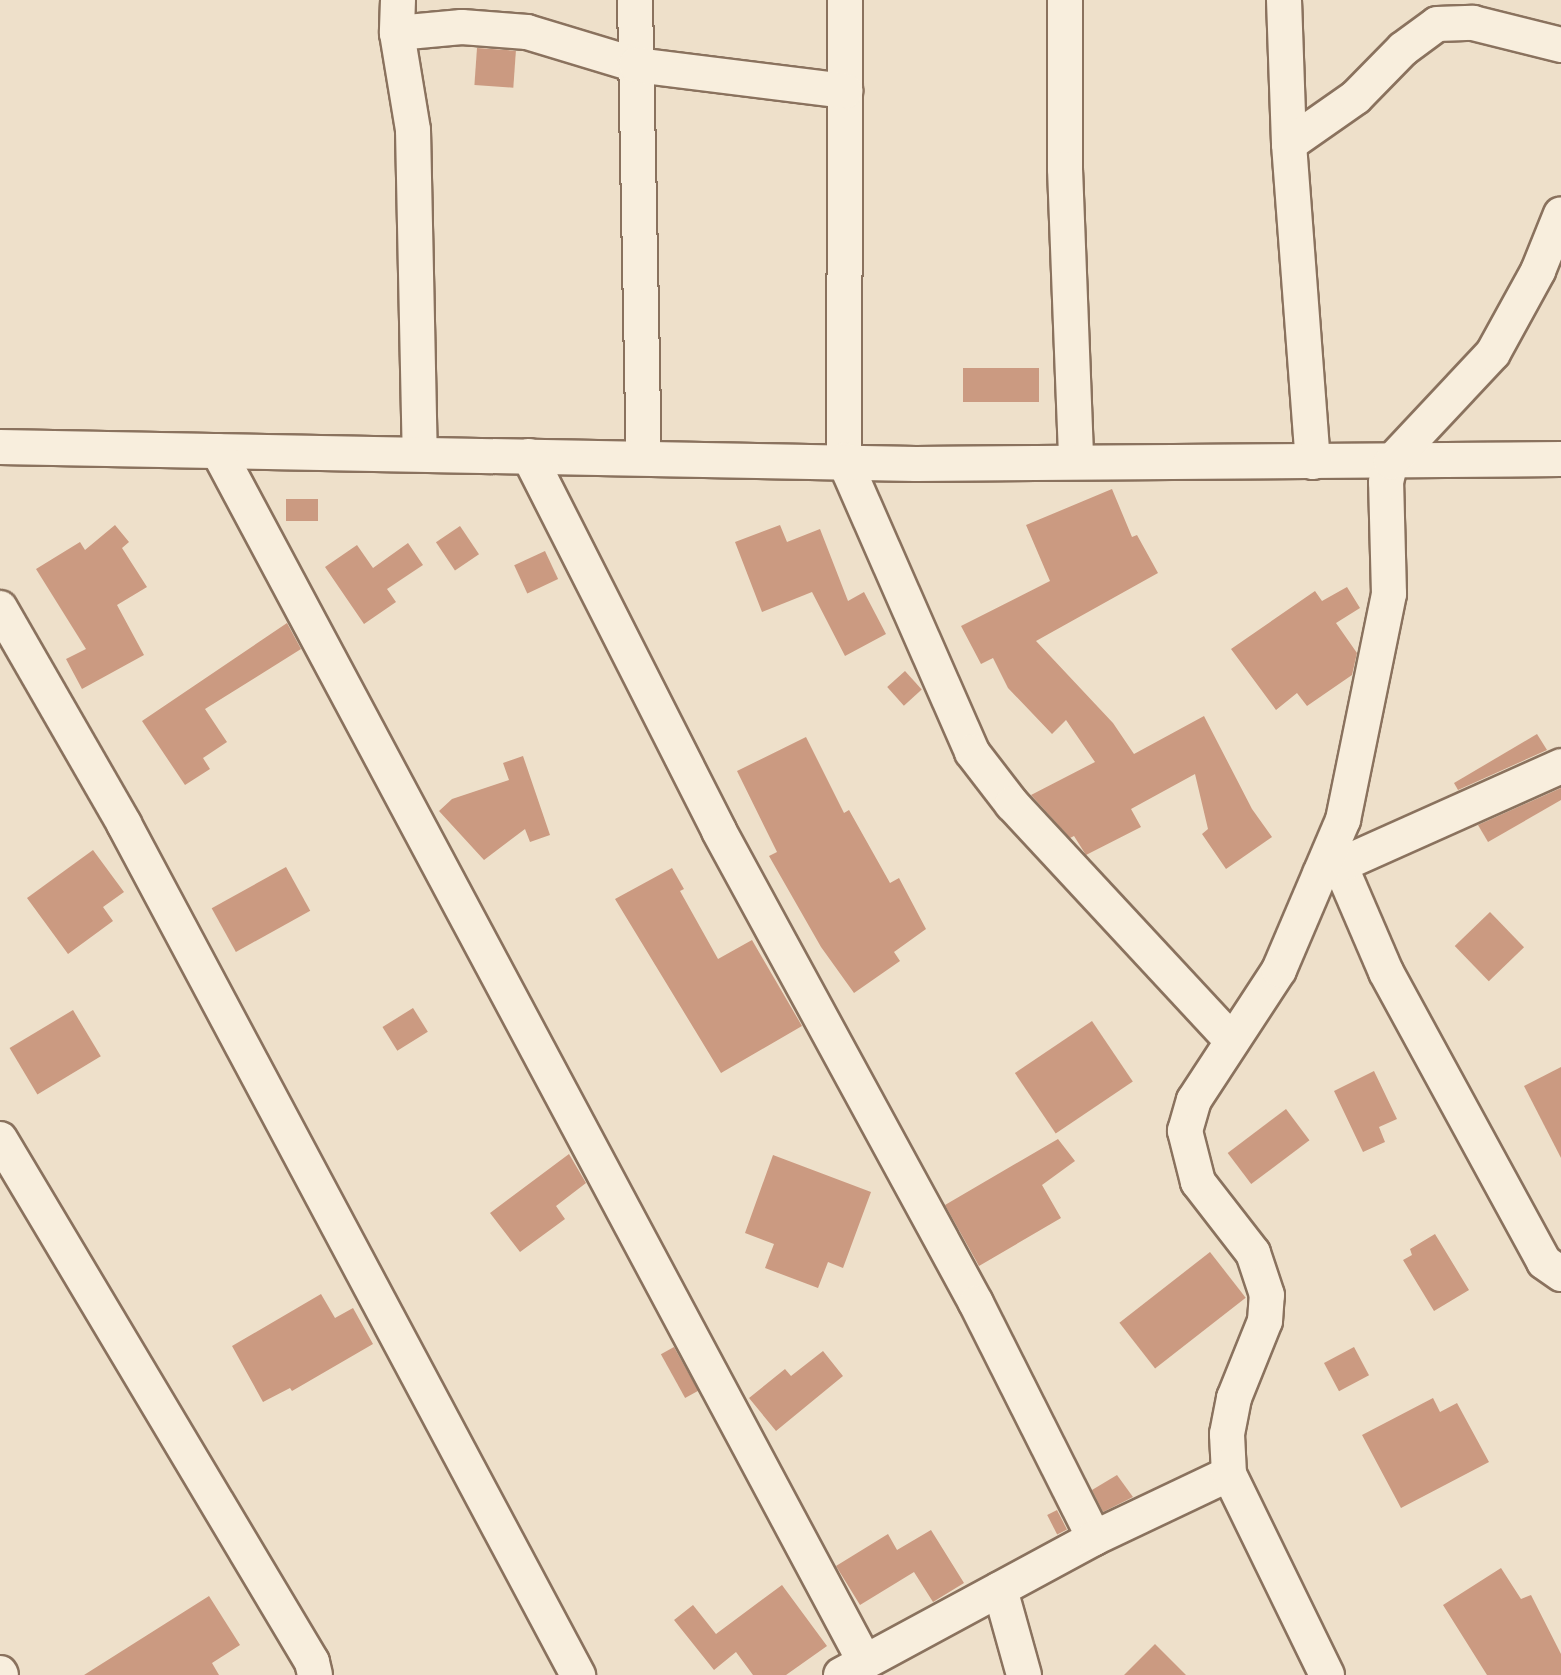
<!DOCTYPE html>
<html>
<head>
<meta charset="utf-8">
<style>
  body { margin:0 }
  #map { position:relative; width:1561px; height:1675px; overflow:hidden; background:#eee0ca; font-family:Bitter,serif }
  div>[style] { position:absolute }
  .building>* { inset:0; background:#cb9a81; transform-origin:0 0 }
  .roads { filter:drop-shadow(2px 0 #8a725e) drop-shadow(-2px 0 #8a725e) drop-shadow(0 2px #8a725e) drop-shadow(0 -2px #8a725e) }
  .minor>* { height:34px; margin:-17px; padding:0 17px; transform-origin:17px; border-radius:17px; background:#f8eedd }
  span { translate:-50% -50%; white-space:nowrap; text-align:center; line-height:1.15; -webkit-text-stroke:6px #f5ebd9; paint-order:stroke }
</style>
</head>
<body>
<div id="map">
  <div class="building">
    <div style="left:477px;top:48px;width:39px;height:37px;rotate:4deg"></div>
    <div style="left:1039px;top:368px;width:34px;height:76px;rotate:90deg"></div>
    <div style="clip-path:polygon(1112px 489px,1132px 537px,1137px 535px,1158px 573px,1036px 641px,1113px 723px,1134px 754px,1204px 716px,1252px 809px,1272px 837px,1226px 869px,1202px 834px,1208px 829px,1195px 774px,1131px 809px,1141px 827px,1086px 855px,1074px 836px,1070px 838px,1031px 795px,1095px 762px,1066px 720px,1052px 734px,1008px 688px,993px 658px,981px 664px,961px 626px,1050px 581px,1026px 525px)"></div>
    <div style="left:286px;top:499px;width:32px;height:22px"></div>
    <div style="clip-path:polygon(115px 525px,129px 542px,122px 548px,147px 587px,117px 605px,144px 655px,82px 689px,66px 659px,86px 649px,36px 569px,80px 542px,85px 550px)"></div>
    <div style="clip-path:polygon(780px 525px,787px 542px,820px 529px,848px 601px,864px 592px,886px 634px,845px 656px,812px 592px,762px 612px,735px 542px)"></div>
    <div style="left:460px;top:526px;width:34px;height:29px;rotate:56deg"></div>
    <div style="clip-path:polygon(408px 543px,423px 565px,387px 589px,396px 602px,364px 624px,325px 567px,357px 545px,373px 568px)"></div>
    <div style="left:545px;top:551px;width:31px;height:34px;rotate:65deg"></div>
    <div style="clip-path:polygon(1347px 587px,1360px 608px,1336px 623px,1357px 653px,1352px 675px,1307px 706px,1297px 693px,1276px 710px,1231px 649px,1315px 591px,1322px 601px)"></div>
    <div style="clip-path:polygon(287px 623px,301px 649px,205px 709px,227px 742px,203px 758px,210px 769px,185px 785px,142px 721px)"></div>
    <div style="left:905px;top:671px;width:25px;height:24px;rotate:48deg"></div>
    <div style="clip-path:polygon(1537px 734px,1547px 750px,1458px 790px,1454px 783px)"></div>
    <div style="clip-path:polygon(806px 737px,844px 813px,849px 810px,890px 883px,899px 878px,926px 929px,894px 952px,900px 961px,854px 993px,821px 947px,769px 856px,777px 852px,737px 771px)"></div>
    <div style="clip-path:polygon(523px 756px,550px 835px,530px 842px,525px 829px,484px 860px,439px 811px,452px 799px,509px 780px,503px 763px)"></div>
    <div style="clip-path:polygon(1561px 788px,1561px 800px,1488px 842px,1478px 825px)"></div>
    <div style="clip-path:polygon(93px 850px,124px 892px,103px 907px,113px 921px,68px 954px,27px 898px)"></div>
    <div style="left:286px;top:867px;width:50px;height:85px;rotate:61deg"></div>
    <div style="clip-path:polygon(672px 868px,684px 889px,680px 891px,718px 959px,752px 940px,802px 1026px,721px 1073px,615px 899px)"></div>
    <div style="left:1490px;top:912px;width:49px;height:49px;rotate:46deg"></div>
    <div style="left:413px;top:1008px;width:28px;height:36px;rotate:58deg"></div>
    <div style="left:73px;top:1010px;width:54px;height:74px;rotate:59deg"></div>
    <div style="left:1092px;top:1021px;width:73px;height:93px;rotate:56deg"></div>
    <div style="clip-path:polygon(1561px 1067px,1561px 1158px,1524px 1086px)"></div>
    <div style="clip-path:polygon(1374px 1071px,1397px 1119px,1379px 1127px,1385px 1142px,1363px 1152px,1334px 1091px)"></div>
    <div style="left:1286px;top:1109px;width:39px;height:73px;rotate:53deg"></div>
    <div style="clip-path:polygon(1058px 1139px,1075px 1161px,1042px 1185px,1061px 1218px,979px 1266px,945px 1205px)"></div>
    <div style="clip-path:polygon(569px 1154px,586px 1183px,556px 1206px,565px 1219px,520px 1252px,490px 1213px)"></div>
    <div style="clip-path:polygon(773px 1155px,871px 1192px,843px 1268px,828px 1262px,818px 1288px,765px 1268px,774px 1244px,745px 1233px)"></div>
    <div style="clip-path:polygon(1435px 1234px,1469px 1290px,1434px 1311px,1403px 1260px,1412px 1255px,1410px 1249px)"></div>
    <div style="left:1210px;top:1252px;width:58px;height:115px;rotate:52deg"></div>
    <div style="clip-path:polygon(321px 1294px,335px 1318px,353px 1308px,373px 1344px,292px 1391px,290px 1388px,263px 1402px,232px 1346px)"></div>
    <div style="left:674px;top:1347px;width:50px;height:15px;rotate:61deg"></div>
    <div style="left:1354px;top:1347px;width:32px;height:34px;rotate:62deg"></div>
    <div style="clip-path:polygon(823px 1351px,843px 1376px,776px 1431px,749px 1398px,785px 1369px,791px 1376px)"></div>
    <div style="clip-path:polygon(1433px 1398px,1440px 1412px,1457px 1403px,1489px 1462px,1401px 1508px,1362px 1435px)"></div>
    <div style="clip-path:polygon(1117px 1475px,1133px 1497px,1103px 1512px,1092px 1490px)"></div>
    <div style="left:1057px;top:1510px;width:22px;height:11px;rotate:63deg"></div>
    <div style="clip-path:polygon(931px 1530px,964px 1583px,933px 1602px,914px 1572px,860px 1605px,836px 1566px,888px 1534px,897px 1550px)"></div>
    <div style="clip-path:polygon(1501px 1568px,1521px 1599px,1531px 1595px,1561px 1654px,1561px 1675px,1487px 1675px,1443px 1605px)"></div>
    <div style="clip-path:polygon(782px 1585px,827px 1646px,786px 1675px,753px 1675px,736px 1652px,714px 1670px,674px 1620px,693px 1605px,716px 1634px)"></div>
    <div style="clip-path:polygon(209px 1596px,240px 1645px,212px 1663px,219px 1675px,84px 1675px)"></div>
    <div style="clip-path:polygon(1155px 1644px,1186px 1675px,1124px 1675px)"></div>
  </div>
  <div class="roads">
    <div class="minor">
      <div style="left:398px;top:0;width:33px;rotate:92deg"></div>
      <div style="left:397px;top:33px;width:98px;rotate:80.6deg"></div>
      <div style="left:413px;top:130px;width:324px;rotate:88.8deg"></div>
      <div style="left:635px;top:0;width:458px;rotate:88.9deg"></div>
      <div style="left:845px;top:0;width:460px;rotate:90.1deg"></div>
      <div style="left:844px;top:460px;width:319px;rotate:66.3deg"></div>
      <div style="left:972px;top:752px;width:66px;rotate:52.4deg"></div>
      <div style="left:1012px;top:804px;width:323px;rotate:47.1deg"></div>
      <div style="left:1065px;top:0;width:169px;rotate:90deg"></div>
      <div style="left:1065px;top:169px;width:293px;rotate:87.8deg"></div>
      <div style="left:1284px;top:0;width:144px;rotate:88deg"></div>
      <div style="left:1289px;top:144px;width:319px;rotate:85.7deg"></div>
      <div style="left:397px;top:33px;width:65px;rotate:-5.3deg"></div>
      <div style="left:462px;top:27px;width:65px;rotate:4.4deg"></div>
      <div style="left:527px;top:32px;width:114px;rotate:16.8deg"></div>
      <div style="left:636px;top:65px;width:211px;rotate:7.1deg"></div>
      <div style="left:1289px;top:144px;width:82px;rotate:-35deg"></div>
      <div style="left:1356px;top:97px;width:67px;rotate:-45.6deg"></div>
      <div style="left:1403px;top:49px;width:42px;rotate:-36.3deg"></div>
      <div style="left:1437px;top:24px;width:36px;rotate:-2deg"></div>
      <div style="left:1473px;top:23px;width:91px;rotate:14deg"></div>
      <div style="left:0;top:447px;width:916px;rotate:1.06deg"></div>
      <div style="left:916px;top:464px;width:645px;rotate:-0.44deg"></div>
      <div style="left:218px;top:451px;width:1373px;rotate:61.89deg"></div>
      <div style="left:529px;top:456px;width:420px;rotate:63.1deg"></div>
      <div style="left:719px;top:831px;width:537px;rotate:61.43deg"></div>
      <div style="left:976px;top:1303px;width:263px;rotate:63.3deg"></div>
      <div style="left:0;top:608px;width:249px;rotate:60.1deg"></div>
      <div style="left:124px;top:824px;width:965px;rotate:61.92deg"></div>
      <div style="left:1340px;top:865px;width:116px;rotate:66.7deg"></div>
      <div style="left:1386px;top:972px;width:330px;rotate:61.4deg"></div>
      <div style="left:1544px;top:1262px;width:21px;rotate:35deg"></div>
      <div style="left:1320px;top:874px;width:264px;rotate:-24.1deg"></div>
      <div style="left:0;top:1139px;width:609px;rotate:59.18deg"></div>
      <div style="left:312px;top:1662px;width:13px;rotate:77deg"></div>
      <div style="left:1000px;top:1589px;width:89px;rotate:74.4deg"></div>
      <div style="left:0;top:1673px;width:2px;rotate:63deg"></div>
      <div style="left:841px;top:1675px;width:288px;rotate:-28.4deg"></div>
      <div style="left:1094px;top:1538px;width:149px;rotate:-25.4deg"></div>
      <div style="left:1327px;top:1675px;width:224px;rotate:-116deg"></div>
      <div style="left:1229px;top:1474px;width:40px;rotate:-92.9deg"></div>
      <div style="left:1227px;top:1434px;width:37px;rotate:-79deg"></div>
      <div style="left:1234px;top:1398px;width:83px;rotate:-68.1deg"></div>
      <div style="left:1265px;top:1321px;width:26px;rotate:-86deg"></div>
      <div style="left:1267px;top:1295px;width:44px;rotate:-108.4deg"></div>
      <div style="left:1253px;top:1253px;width:90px;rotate:-127.8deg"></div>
      <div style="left:1198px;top:1182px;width:53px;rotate:-104.3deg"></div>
      <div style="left:1185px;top:1131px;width:32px;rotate:-74deg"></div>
      <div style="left:1194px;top:1100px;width:155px;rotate:-56.8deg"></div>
      <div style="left:1279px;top:970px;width:163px;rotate:-66.9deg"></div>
      <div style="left:1343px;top:820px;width:231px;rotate:-78.5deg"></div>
      <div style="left:1389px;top:594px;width:112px;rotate:-91.5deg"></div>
      <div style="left:1386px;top:482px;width:21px;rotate:-76deg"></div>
      <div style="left:1391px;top:462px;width:149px;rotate:-46.9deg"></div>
      <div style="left:1493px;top:353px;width:94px;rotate:-61.2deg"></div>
      <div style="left:1538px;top:271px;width:61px;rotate:-68deg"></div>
    </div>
  </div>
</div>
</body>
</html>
